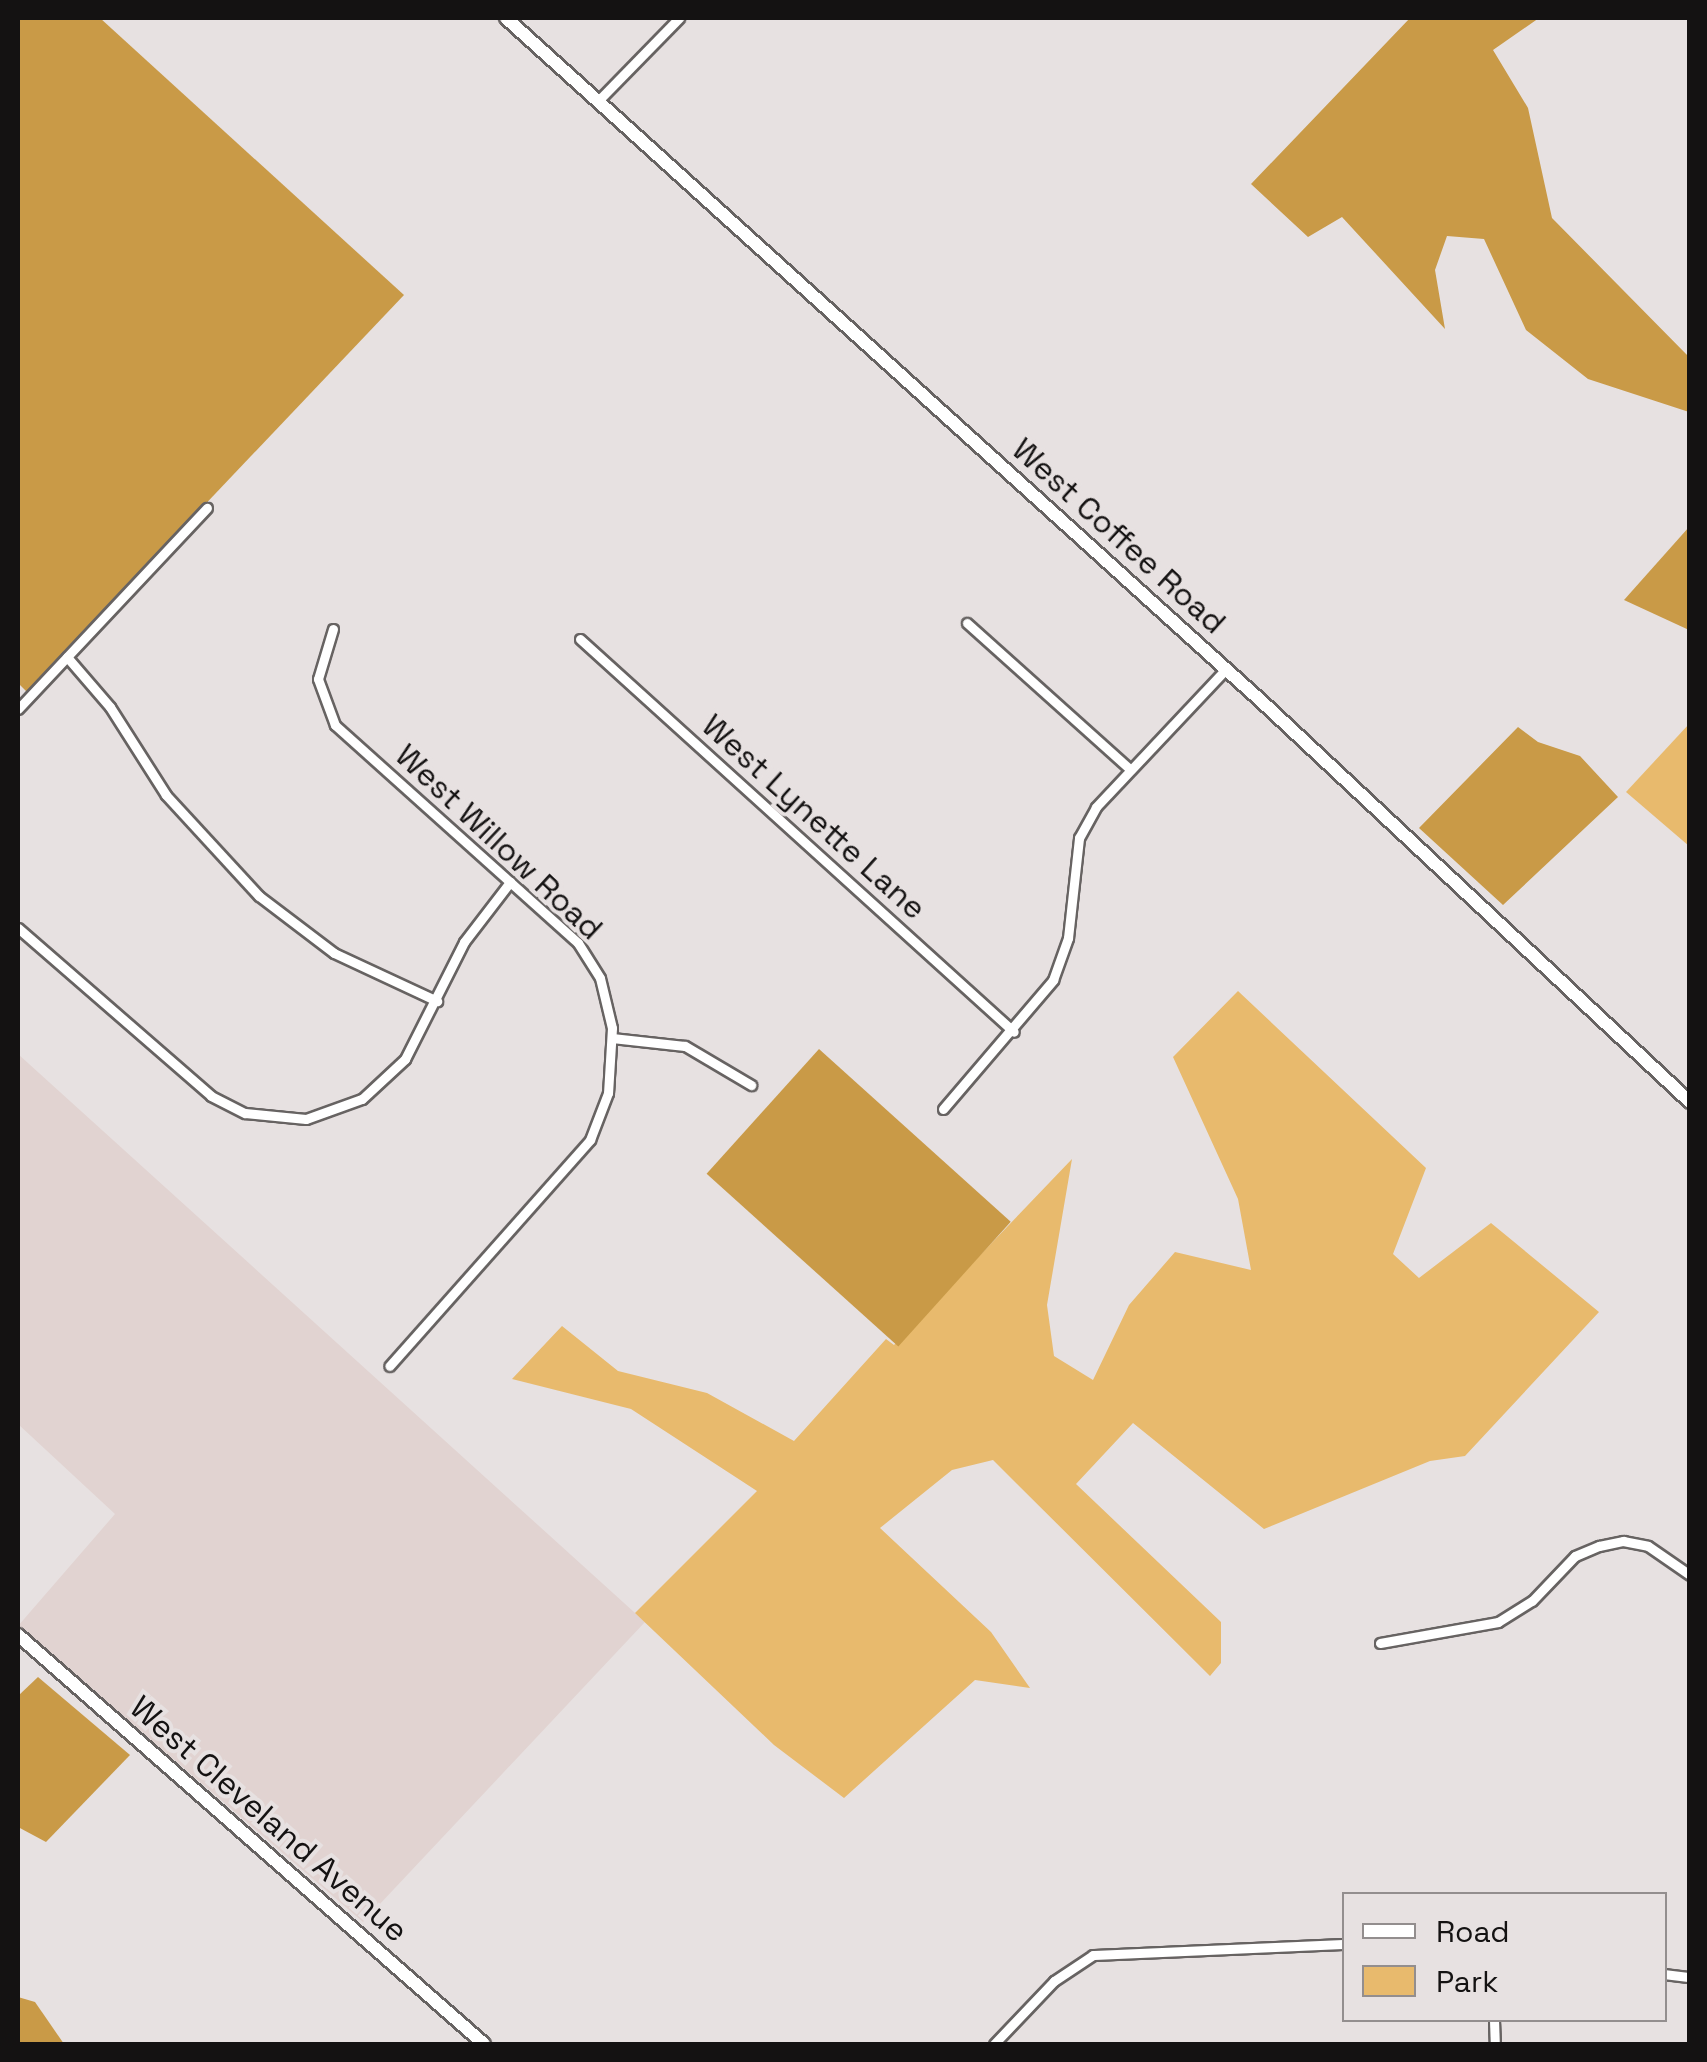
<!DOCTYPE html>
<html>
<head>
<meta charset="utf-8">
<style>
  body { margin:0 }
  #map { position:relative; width:1707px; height:2062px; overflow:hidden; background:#e7e1e1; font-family:"Space Grotesk",sans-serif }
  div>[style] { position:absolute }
  .built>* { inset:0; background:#e1d3d1 }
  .green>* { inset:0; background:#e8ba6d }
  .forest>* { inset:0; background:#c99a47; transform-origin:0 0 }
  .roads { filter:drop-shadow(2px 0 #676362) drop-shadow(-2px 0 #676362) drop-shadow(0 2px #676362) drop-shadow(0 -2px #676362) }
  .street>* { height:9px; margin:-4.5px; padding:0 4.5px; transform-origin:4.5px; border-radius:4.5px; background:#fff }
  .secondary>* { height:12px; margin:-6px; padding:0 6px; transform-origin:6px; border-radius:6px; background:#fff }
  span { translate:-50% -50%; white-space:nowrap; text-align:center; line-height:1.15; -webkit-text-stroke:8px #e7e1e1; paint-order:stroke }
  .street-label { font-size:32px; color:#141212 }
  .frame { position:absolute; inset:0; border:20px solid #141212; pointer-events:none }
  .legend { position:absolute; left:1342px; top:1892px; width:325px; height:130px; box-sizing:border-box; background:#e7e1e1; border:2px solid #938e8e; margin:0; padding:12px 18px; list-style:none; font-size:30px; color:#141212 }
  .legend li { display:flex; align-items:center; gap:20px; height:50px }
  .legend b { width:50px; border:2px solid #938e8e }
</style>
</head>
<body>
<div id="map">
  <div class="built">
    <div style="clip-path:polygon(18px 1054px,645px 1622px,363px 1922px,18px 1626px,115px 1514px,18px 1424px)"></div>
  </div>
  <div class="green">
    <div style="clip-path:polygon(1689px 724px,1689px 846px,1626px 792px)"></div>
    <div style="clip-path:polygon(1238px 991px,1426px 1168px,1393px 1254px,1419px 1278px,1491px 1223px,1599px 1312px,1465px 1456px,1430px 1461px,1264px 1529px,1133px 1423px,1076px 1484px,1221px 1622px,1221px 1663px,1210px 1676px,993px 1460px,952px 1470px,880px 1528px,991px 1632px,1030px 1688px,975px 1680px,844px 1798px,774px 1745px,635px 1613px,757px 1491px,631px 1409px,512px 1379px,562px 1326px,618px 1371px,707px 1393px,794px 1441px,886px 1339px,894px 1345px,1072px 1159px,1047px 1305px,1054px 1356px,1093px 1380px,1129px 1305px,1175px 1252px,1251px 1270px,1238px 1199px,1173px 1057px)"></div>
  </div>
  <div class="forest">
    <div style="clip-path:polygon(18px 18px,100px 18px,404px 295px,27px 692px,18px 683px)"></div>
    <div style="clip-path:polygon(1410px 18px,1539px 18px,1493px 50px,1528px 108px,1552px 218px,1689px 357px,1689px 412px,1588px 379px,1526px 330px,1484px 239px,1447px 236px,1435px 270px,1445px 329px,1342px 217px,1308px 237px,1251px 184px)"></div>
    <div style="clip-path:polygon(1689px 527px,1689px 630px,1624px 600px)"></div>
    <div style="clip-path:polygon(1518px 727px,1538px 742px,1580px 756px,1618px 797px,1503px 905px,1419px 828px)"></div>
    <div style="left:819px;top:1049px;width:258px;height:168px;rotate:42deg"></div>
    <div style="clip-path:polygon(38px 1677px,130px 1755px,46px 1842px,18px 1827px,18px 1696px)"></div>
    <div style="clip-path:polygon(18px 1997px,35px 2002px,64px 2044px,18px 2044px)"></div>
  </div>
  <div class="roads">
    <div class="street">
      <div style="left:598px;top:101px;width:116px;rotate:-45.7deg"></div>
      <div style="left:967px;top:623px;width:219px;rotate:41.9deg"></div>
      <div style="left:333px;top:629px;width:52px;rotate:106.7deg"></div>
      <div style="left:318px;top:679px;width:49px;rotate:69.7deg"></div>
      <div style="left:335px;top:725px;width:326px;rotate:41.9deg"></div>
      <div style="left:578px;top:943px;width:41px;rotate:57.8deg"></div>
      <div style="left:600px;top:978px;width:51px;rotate:76.5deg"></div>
      <div style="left:612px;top:1028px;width:65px;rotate:93.5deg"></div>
      <div style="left:608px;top:1093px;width:50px;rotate:111deg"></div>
      <div style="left:590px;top:1140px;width:302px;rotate:131.6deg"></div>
      <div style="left:580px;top:639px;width:585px;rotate:42.16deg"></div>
      <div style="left:67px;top:657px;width:66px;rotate:49.3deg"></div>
      <div style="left:110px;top:707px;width:104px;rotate:57.5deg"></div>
      <div style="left:166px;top:795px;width:137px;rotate:47.4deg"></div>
      <div style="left:259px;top:896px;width:94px;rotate:37.2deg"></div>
      <div style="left:334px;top:953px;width:114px;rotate:25deg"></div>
      <div style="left:18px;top:709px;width:276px;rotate:-46.8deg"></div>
      <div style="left:18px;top:928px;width:256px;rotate:41deg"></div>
      <div style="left:211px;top:1096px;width:38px;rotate:27deg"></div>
      <div style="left:245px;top:1113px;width:61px;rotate:5.6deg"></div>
      <div style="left:306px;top:1119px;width:59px;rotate:-19.7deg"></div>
      <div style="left:362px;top:1099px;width:59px;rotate:-42.9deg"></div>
      <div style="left:405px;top:1059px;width:131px;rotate:-63.2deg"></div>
      <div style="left:464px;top:942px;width:76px;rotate:-52.5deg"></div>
      <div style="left:612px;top:1038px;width:73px;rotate:6.3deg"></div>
      <div style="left:685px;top:1046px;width:77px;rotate:30.6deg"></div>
      <div style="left:943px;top:1109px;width:170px;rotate:-49.5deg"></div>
      <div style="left:1053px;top:980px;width:45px;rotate:-70.3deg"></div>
      <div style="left:1068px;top:938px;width:101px;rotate:-83.7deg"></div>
      <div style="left:1079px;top:838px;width:35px;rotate:-61deg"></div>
      <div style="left:1096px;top:807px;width:190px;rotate:-46.7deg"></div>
      <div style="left:1380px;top:1643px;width:120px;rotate:-10.1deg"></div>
      <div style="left:1498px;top:1622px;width:40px;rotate:-32deg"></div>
      <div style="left:1532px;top:1601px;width:62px;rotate:-46.3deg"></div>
      <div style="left:1575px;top:1556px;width:26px;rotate:-23deg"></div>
      <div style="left:1599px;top:1546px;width:25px;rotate:-12deg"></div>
      <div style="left:1623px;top:1541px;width:25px;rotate:11deg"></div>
      <div style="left:1648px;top:1546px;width:51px;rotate:34.6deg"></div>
      <div style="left:1664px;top:1974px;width:26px;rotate:7deg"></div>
      <div style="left:1494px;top:2020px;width:24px;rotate:88deg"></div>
      <div style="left:994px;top:2044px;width:87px;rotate:-46.4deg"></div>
      <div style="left:1054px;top:1981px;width:47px;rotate:-33.7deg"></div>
      <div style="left:1093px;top:1955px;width:251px;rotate:-2.5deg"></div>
    </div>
    <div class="secondary">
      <div style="left:506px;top:18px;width:1015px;rotate:42.13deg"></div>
      <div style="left:1259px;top:699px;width:590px;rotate:43.08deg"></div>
      <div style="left:18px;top:1635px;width:620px;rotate:41.27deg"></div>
    </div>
  </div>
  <div class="street-label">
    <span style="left:1119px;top:536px;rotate:42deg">West Coffee Road</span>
    <span style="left:814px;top:817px;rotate:42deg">West Lynette Lane</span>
    <span style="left:499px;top:842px;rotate:43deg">West Willow Road</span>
    <span style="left:269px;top:1819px;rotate:41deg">West Cleveland Avenue</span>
  </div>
  <div class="frame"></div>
  <ul class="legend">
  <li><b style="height:12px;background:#fff"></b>Road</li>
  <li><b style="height:28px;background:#e8ba6d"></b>Park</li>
  </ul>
</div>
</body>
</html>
